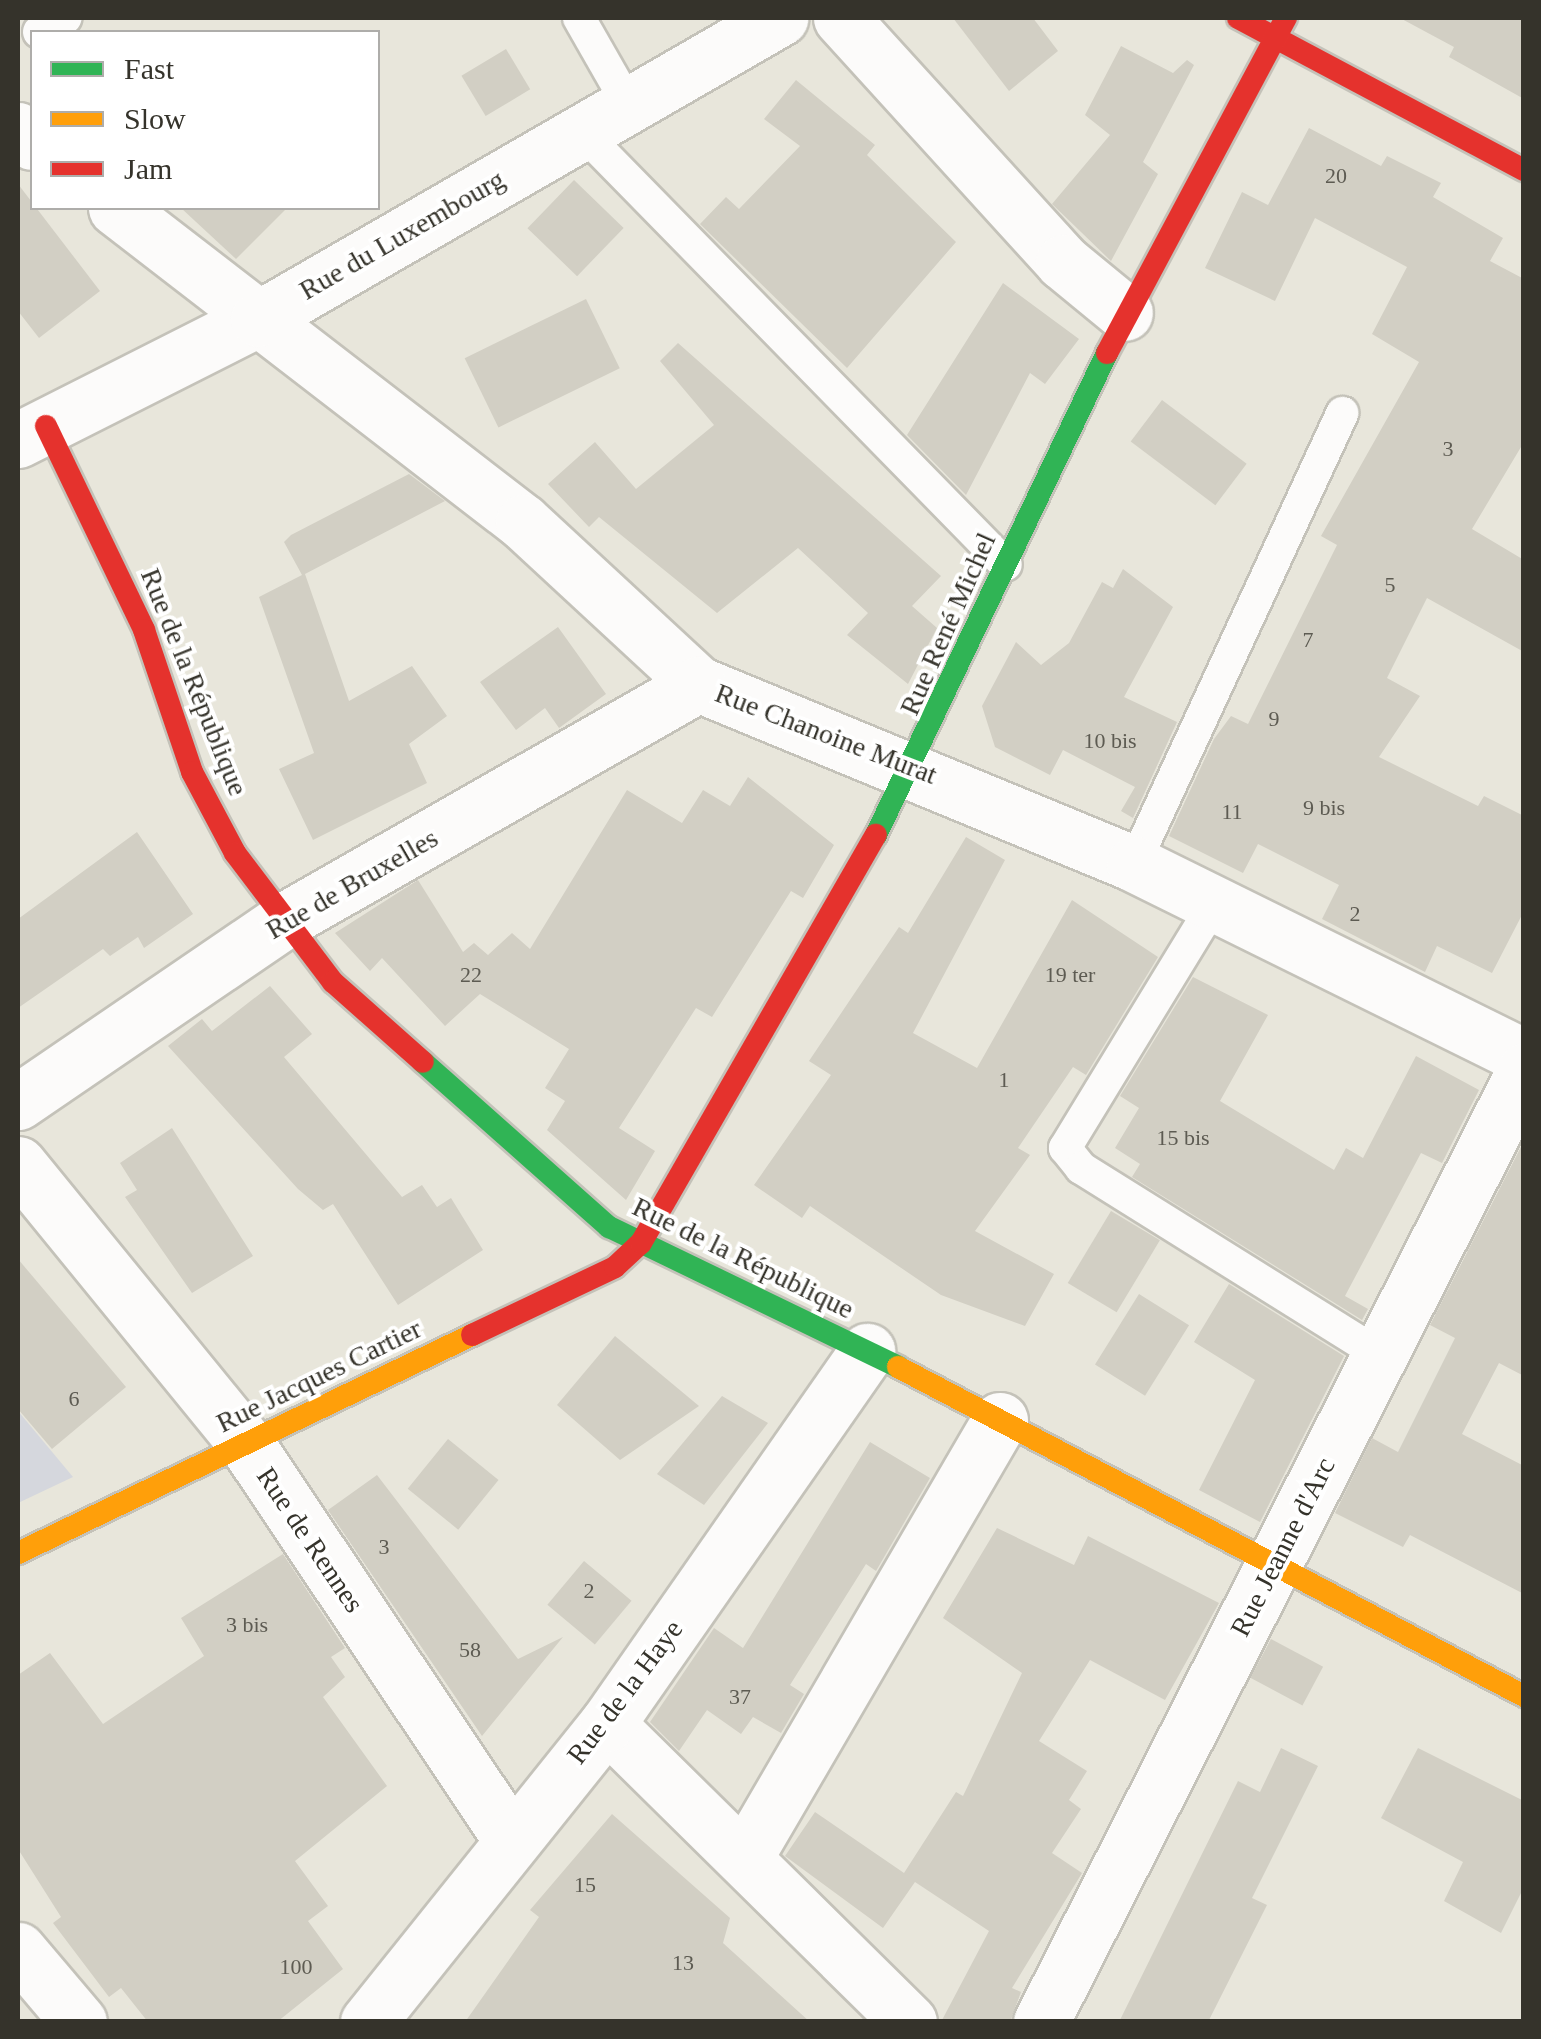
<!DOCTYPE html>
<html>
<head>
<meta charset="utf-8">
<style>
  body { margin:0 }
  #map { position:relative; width:1541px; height:2039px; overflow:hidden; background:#e8e6db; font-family:"Times New Roman",serif }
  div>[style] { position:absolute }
  .green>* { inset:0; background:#d5d7dd }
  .building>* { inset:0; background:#d2cfc4; transform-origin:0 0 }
  .roads { filter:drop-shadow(2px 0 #c4c2b9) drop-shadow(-2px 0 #c4c2b9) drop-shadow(0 2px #c4c2b9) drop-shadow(0 -2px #c4c2b9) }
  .lane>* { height:32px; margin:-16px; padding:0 16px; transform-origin:16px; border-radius:16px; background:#fcfbfa }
  .street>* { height:55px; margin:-27.5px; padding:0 27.5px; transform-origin:27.5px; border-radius:27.5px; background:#fcfbfa }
  .fast>* { height:22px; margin:-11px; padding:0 11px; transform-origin:11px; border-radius:11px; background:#30b455 }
  .slow>* { height:22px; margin:-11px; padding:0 11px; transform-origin:11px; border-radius:11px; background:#ff9f0a }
  .jam>* { height:22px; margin:-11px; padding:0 11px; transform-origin:11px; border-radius:11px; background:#e5322d }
  span { translate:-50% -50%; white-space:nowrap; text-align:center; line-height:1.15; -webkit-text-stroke:8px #fff; paint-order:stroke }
  .number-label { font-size:22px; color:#5d5b52 }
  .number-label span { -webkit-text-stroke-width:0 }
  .street-label { font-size:28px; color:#35332b }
  .frame { position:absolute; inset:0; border:20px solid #35332b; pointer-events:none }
  .legend { position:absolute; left:30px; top:30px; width:350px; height:180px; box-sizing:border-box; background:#fff; border:2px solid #aeadaa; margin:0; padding:12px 18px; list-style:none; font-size:30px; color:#35332b }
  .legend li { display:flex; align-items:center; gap:20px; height:50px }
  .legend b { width:50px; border:2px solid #aeadaa }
</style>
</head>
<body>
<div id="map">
  <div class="green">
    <div style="clip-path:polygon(18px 1411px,73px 1477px,18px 1503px)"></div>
  </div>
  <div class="building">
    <div style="clip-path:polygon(953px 18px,1033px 18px,1058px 51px,1009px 91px)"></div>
    <div style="clip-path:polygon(1400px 18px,1524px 18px,1524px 99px,1449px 57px,1454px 47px)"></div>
    <div style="clip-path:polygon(1121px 46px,1173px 73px,1187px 60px,1194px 65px,1143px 162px,1158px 174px,1111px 261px,1052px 204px,1110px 135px,1085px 115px)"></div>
    <div style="left:506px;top:49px;width:47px;height:52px;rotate:59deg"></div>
    <div style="clip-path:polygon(796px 80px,875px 145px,867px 155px,956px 242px,847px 368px,700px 224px,726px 197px,739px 209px,800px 146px,764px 119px)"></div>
    <div style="clip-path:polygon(1309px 128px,1381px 166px,1387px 156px,1441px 183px,1433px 197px,1503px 238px,1490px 261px,1524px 279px,1524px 442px,1472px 529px,1524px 560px,1524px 652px,1427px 598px,1387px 678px,1420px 696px,1379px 757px,1478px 806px,1484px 796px,1524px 816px,1524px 911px,1492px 973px,1437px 946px,1425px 972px,1322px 919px,1339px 885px,1258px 844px,1243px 873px,1169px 836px,1214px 739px,1231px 716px,1248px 724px,1337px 545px,1321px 536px,1419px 362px,1372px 334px,1407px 267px,1315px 218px,1275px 301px,1205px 268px,1242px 192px,1268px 205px)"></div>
    <div style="left:574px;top:180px;width:69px;height:67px;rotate:44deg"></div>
    <div style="clip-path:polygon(18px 184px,100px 291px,39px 338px,18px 311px)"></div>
    <div style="clip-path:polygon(181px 208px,287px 208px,236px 259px)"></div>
    <div style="clip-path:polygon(1003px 283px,1079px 339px,1045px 384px,1030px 373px,966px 495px,907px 435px)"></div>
    <div style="left:586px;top:299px;width:77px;height:135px;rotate:64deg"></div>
    <div style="clip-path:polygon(678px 343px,941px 576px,912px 606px,937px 628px,908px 684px,847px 635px,868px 613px,798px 548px,717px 613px,599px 517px,589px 527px,548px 484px,595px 442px,636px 489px,714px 425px,660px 361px)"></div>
    <div style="left:1162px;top:400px;width:106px;height:52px;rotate:37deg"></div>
    <div style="clip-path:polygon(409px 474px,445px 501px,305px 574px,349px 701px,412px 666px,447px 716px,409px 744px,427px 783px,313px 840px,279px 769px,314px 753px,259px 597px,302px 575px,284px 542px,291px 535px)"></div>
    <div style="clip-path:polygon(1123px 569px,1173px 607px,1124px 697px,1177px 722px,1133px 818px,1121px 811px,1135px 787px,1063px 750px,1050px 775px,995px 747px,982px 706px,1016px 642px,1041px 665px,1069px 643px,1102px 582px,1113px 588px)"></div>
    <div style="clip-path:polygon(558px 627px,606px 694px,559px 728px,545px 708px,516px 730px,480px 682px)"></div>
    <div style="clip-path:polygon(748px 777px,834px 845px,803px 898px,791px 891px,712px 1017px,696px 1008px,619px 1128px,655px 1151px,626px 1200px,547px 1130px,565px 1101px,545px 1088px,569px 1049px,480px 994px,445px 1026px,382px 958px,370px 971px,335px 933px,418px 880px,463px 952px,474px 943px,488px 955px,512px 933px,530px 949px,627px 790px,682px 823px,703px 790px,730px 806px)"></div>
    <div style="clip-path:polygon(137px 832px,193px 914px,144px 948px,138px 937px,110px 956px,103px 949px,18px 1008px,18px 919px)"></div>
    <div style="clip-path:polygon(966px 837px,1005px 860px,913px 1033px,977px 1068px,1072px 900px,1158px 957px,1086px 1075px,1073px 1067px,1018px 1148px,1030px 1155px,975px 1231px,1054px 1274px,1025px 1326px,941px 1295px,810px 1206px,802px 1218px,754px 1185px,831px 1075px,809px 1061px,899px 927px,908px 933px)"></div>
    <div style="clip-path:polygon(1193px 977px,1268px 1015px,1220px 1101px,1334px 1170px,1346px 1148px,1363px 1158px,1416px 1056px,1479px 1090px,1442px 1163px,1421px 1153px,1345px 1296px,1368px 1309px,1362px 1320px,1132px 1177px,1140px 1164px,1115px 1148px,1139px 1108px,1120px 1096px)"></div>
    <div style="clip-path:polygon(270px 986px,312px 1034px,284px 1057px,402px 1197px,422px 1185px,437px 1207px,451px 1198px,483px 1250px,398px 1305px,333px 1204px,323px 1210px,298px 1189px,168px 1046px,202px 1019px,212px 1031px)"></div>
    <div style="clip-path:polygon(172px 1128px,253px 1256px,192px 1293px,125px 1197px,137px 1190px,120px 1163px)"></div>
    <div style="clip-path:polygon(1524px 1141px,1524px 1376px,1499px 1363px,1462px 1434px,1524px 1466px,1524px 1594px,1410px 1535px,1403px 1547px,1335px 1513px,1372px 1438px,1398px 1452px,1455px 1338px,1430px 1325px)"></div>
    <div style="left:1111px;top:1211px;width:57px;height:84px;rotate:31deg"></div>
    <div style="clip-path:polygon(18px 1259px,126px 1387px,52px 1449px,18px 1409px)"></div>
    <div style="clip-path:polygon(1229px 1284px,1344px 1356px,1260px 1522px,1199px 1490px,1255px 1380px,1194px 1342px)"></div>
    <div style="left:1139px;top:1294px;width:59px;height:83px;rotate:32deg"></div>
    <div style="clip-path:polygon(615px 1336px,699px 1406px,620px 1460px,557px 1405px)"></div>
    <div style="clip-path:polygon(722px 1396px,768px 1423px,704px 1505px,657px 1474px)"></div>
    <div style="left:448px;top:1439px;width:65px;height:64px;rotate:39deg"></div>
    <div style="clip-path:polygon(870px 1442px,930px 1478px,876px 1571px,866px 1564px,790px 1685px,804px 1694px,781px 1733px,753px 1717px,741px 1734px,707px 1710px,679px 1751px,650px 1722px,714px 1628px,743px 1648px)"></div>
    <div style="clip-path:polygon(377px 1475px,518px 1659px,563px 1637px,482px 1736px,328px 1510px)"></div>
    <div style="clip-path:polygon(997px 1528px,1074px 1565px,1088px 1536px,1219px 1603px,1165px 1700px,1090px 1660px,1039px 1741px,1087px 1771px,1069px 1800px,1081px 1809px,1052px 1853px,1082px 1873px,1012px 1988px,1021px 1992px,1010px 2022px,941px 2022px,989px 1931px,915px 1882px,883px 1928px,785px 1856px,815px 1812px,904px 1873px,956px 1792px,963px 1796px,1022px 1673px,943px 1618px)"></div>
    <div style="clip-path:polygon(283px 1554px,345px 1648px,331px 1657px,345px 1677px,323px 1697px,387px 1786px,295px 1861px,328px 1906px,308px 1921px,343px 1969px,277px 2022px,148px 2022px,121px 1988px,109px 1997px,53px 1923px,61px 1917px,18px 1849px,18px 1675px,50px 1653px,103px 1724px,204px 1656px,181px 1618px)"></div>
    <div style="left:584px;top:1561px;width:62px;height:57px;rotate:40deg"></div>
    <div style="left:1271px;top:1639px;width:59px;height:44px;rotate:28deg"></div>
    <div style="clip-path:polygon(1281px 1748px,1318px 1766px,1252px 1898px,1267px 1905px,1208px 2022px,1119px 2022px,1238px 1781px,1260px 1792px)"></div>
    <div style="clip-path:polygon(1418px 1748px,1524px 1801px,1524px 1887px,1501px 1933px,1444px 1901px,1463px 1862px,1381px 1818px)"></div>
    <div style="clip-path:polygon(612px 1814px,730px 1918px,723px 1943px,810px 2022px,465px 2022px,539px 1917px,530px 1910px)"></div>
  </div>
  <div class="roads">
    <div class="lane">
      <div style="left:579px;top:18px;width:99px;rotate:60.3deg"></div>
      <div style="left:39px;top:32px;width:30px;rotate:-28deg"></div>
      <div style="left:581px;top:131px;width:607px;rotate:45.6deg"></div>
      <div style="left:1134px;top:864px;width:497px;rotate:-65.2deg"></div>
      <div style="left:1214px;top:904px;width:286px;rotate:121.4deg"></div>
      <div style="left:1065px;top:1148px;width:26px;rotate:51deg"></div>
      <div style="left:1081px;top:1168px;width:353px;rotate:32deg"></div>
    </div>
    <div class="street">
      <div style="left:841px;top:18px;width:330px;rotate:47.7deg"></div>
      <div style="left:1063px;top:262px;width:80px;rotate:39.4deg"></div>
      <div style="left:18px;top:130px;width:18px;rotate:41deg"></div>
      <div style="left:116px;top:208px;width:514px;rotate:37.65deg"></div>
      <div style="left:523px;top:522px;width:238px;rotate:42.8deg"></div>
      <div style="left:698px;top:684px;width:472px;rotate:22.4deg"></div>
      <div style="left:1134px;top:864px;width:435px;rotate:26.3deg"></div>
      <div style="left:18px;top:440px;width:269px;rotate:-26.8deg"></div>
      <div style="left:258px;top:319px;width:603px;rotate:-29.97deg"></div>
      <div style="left:18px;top:1102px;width:323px;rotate:-34.3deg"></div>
      <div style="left:285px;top:920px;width:476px;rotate:-29.7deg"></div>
      <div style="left:18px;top:1164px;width:362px;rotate:50.8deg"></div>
      <div style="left:247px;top:1445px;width:471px;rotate:56.2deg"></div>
      <div style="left:607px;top:1724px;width:424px;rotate:44.6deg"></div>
      <div style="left:745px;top:1857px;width:506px;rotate:-59.74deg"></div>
      <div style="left:18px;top:1950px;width:94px;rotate:49.7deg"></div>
      <div style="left:368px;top:2022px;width:382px;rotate:-51.3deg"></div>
      <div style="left:607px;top:1724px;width:455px;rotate:-55.1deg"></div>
      <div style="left:1041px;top:2022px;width:1067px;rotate:-63.07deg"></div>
    </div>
    <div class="fast">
      <div style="left:876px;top:835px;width:534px;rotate:-64.39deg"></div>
      <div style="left:423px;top:1062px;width:249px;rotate:41.6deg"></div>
      <div style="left:609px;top:1227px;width:321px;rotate:25.8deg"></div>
    </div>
    <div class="slow">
      <div style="left:898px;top:1367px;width:707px;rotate:27.72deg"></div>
      <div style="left:18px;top:1553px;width:504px;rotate:-25.65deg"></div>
    </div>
    <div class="jam">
      <div style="left:1238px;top:18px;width:324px;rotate:28deg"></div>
      <div style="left:1107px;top:353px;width:380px;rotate:-61.9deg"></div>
      <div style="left:46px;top:426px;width:226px;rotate:64.3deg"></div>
      <div style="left:144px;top:630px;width:150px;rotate:71.3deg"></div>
      <div style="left:192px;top:772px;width:92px;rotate:62deg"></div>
      <div style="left:235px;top:853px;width:162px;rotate:52.8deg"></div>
      <div style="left:333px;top:982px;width:120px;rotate:41.6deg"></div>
      <div style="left:472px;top:1335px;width:158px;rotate:-25.4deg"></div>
      <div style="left:615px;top:1267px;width:35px;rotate:-43deg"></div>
      <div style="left:641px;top:1243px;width:471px;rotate:-60.1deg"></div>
    </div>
  </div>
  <div class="number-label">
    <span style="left:1336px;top:176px">20</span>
    <span style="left:1448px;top:449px">3</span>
    <span style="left:1390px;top:585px">5</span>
    <span style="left:1308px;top:640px">7</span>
    <span style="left:1274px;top:719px">9</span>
    <span style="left:1110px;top:741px">10 bis</span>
    <span style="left:1324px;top:808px">9 bis</span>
    <span style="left:1232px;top:812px">11</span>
    <span style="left:1355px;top:914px">2</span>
    <span style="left:471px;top:975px">22</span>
    <span style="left:1070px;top:975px">19 ter</span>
    <span style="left:1004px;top:1080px">1</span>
    <span style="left:1183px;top:1138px">15 bis</span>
    <span style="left:74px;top:1399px">6</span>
    <span style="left:384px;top:1547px">3</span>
    <span style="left:589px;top:1591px">2</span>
    <span style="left:247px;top:1625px">3 bis</span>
    <span style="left:470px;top:1650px">58</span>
    <span style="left:740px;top:1697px">37</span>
    <span style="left:585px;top:1885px">15</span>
    <span style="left:683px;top:1963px">13</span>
    <span style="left:296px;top:1967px">100</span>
  </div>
  <div class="street-label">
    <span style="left:402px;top:235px;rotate:-30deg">Rue du Luxembourg</span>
    <span style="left:948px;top:624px;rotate:-66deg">Rue René Michel</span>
    <span style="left:194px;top:682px;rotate:68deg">Rue de la République</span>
    <span style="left:826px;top:734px;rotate:21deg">Rue Chanoine Murat</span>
    <span style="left:352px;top:884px;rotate:-30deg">Rue de Bruxelles</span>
    <span style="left:743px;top:1258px;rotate:26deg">Rue de la République</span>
    <span style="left:319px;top:1376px;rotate:-26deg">Rue Jacques Cartier</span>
    <span style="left:310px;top:1540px;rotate:56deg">Rue de Rennes</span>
    <span style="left:1283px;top:1547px;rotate:-63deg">Rue Jeanne d'Arc</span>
    <span style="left:625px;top:1692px;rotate:-53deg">Rue de la Haye</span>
  </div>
  <div class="frame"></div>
  <ul class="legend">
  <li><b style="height:12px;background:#30b455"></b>Fast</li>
  <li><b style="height:12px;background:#ff9f0a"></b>Slow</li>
  <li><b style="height:12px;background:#e5322d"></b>Jam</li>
  </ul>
</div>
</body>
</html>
